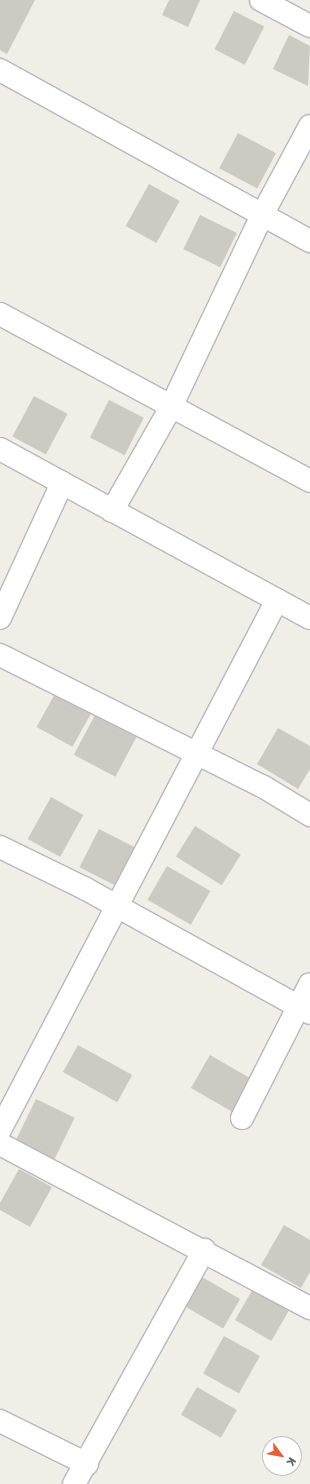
<!DOCTYPE html>
<html>
<head>
<meta charset="utf-8">
<style>
  body { margin:0 }
  #map { position:relative; width:310px; height:1484px; overflow:hidden; background:#f0efe7; font-family:Poppins,sans-serif }
  div>[style] { position:absolute }
  .building>* { inset:0; background:#cbcac3; transform-origin:0 0 }
  .roads { filter:drop-shadow(1px 0 #b7b8bd) drop-shadow(-1px 0 #b7b8bd) drop-shadow(0 1px #b7b8bd) drop-shadow(0 -1px #b7b8bd) }
  .minor>* { height:22px; margin:-11px; padding:0 11px; transform-origin:11px; border-radius:11px; background:#fff }
  span { translate:-50% -50%; white-space:nowrap; text-align:center; line-height:1.15; -webkit-text-stroke:4px #fff; paint-order:stroke }
  .north { position:absolute; left:262px; top:1436px; width:40px; height:40px; box-sizing:border-box; background:#fff; border:1px solid #bfc0c2; border-radius:50%; rotate:122deg; font-size:11px; font-weight:700; line-height:16px; text-align:center; color:#5e6166 }
  .north::after { content:''; display:block; margin:auto; width:14px; height:18px; background:#e46038; clip-path:polygon(50% 0,100% 100%,50% 72%,0 100%) }
</style>
</head>
<body>
<div id="map">
  <div class="building">
    <div style="clip-path:polygon(0 0,35px 0,7px 54px,0 50px)"></div>
    <div style="clip-path:polygon(169px 0,200px 0,188px 27px,162px 15px)"></div>
    <div style="left:234px;top:11px;width:34px;height:43px;rotate:27deg"></div>
    <div style="clip-path:polygon(289px 35px,310px 46px,308px 86px,273px 69px)"></div>
    <div style="left:238px;top:133px;width:43px;height:40px;rotate:28deg"></div>
    <div style="left:149px;top:184px;width:35px;height:48px;rotate:29deg"></div>
    <div style="left:200px;top:215px;width:41px;height:38px;rotate:26deg"></div>
    <div style="left:34px;top:396px;width:38px;height:46px;rotate:28deg"></div>
    <div style="left:109px;top:400px;width:39px;height:42px;rotate:27deg"></div>
    <div style="left:56px;top:692px;width:41px;height:40px;rotate:29deg"></div>
    <div style="left:95px;top:715px;width:47px;height:45px;rotate:28deg"></div>
    <div style="clip-path:polygon(278px 728px,310px 746px,310px 769px,298px 789px,257px 764px)"></div>
    <div style="left:51px;top:797px;width:37px;height:48px;rotate:29deg"></div>
    <div style="left:195px;top:826px;width:54px;height:36px;rotate:32deg"></div>
    <div style="left:99px;top:829px;width:40px;height:43px;rotate:27deg"></div>
    <div style="left:167px;top:866px;width:50px;height:39px;rotate:30deg"></div>
    <div style="left:78px;top:1045px;width:62px;height:31px;rotate:29deg"></div>
    <div style="left:210px;top:1055px;width:48px;height:38px;rotate:30deg"></div>
    <div style="left:36px;top:1099px;width:43px;height:46px;rotate:26deg"></div>
    <div style="clip-path:polygon(19px 1169px,52px 1187px,30px 1227px,0 1210px,0 1203px)"></div>
    <div style="clip-path:polygon(284px 1225px,310px 1240px,310px 1272px,301px 1288px,261px 1265px)"></div>
    <div style="left:202px;top:1277px;width:44px;height:34px;rotate:30deg"></div>
    <div style="left:254px;top:1287px;width:42px;height:38px;rotate:30deg"></div>
    <div style="left:224px;top:1336px;width:41px;height:43px;rotate:29deg"></div>
    <div style="left:197px;top:1387px;width:46px;height:32px;rotate:30deg"></div>
  </div>
  <div class="roads">
    <div class="minor">
      <div style="left:261px;top:0;width:55px;rotate:28deg"></div>
      <div style="left:0;top:70px;width:354px;rotate:28.9deg"></div>
      <div style="left:0;top:314px;width:352px;rotate:28.3deg"></div>
      <div style="left:0;top:449px;width:353px;rotate:28.6deg"></div>
      <div style="left:112px;top:511px;width:120px;rotate:-60.4deg"></div>
      <div style="left:171px;top:407px;width:212px;rotate:-64.6deg"></div>
      <div style="left:262px;top:215px;width:101px;rotate:-61.7deg"></div>
      <div style="left:0;top:618px;width:149px;rotate:-65.3deg"></div>
      <div style="left:0;top:655px;width:295px;rotate:26.6deg"></div>
      <div style="left:264px;top:787px;width:54px;rotate:31.3deg"></div>
      <div style="left:0;top:847px;width:93px;rotate:26deg"></div>
      <div style="left:84px;top:888px;width:258px;rotate:28.9deg"></div>
      <div style="left:242px;top:1118px;width:150px;rotate:-63.1deg"></div>
      <div style="left:0;top:1130px;width:598px;rotate:-62.41deg"></div>
      <div style="left:0;top:1144px;width:351px;rotate:27.9deg"></div>
      <div style="left:0;top:1421px;width:97px;rotate:26.3deg"></div>
      <div style="left:74px;top:1484px;width:268px;rotate:-60.9deg"></div>
    </div>
  </div>
  <div class="north">K</div>
</div>
</body>
</html>
